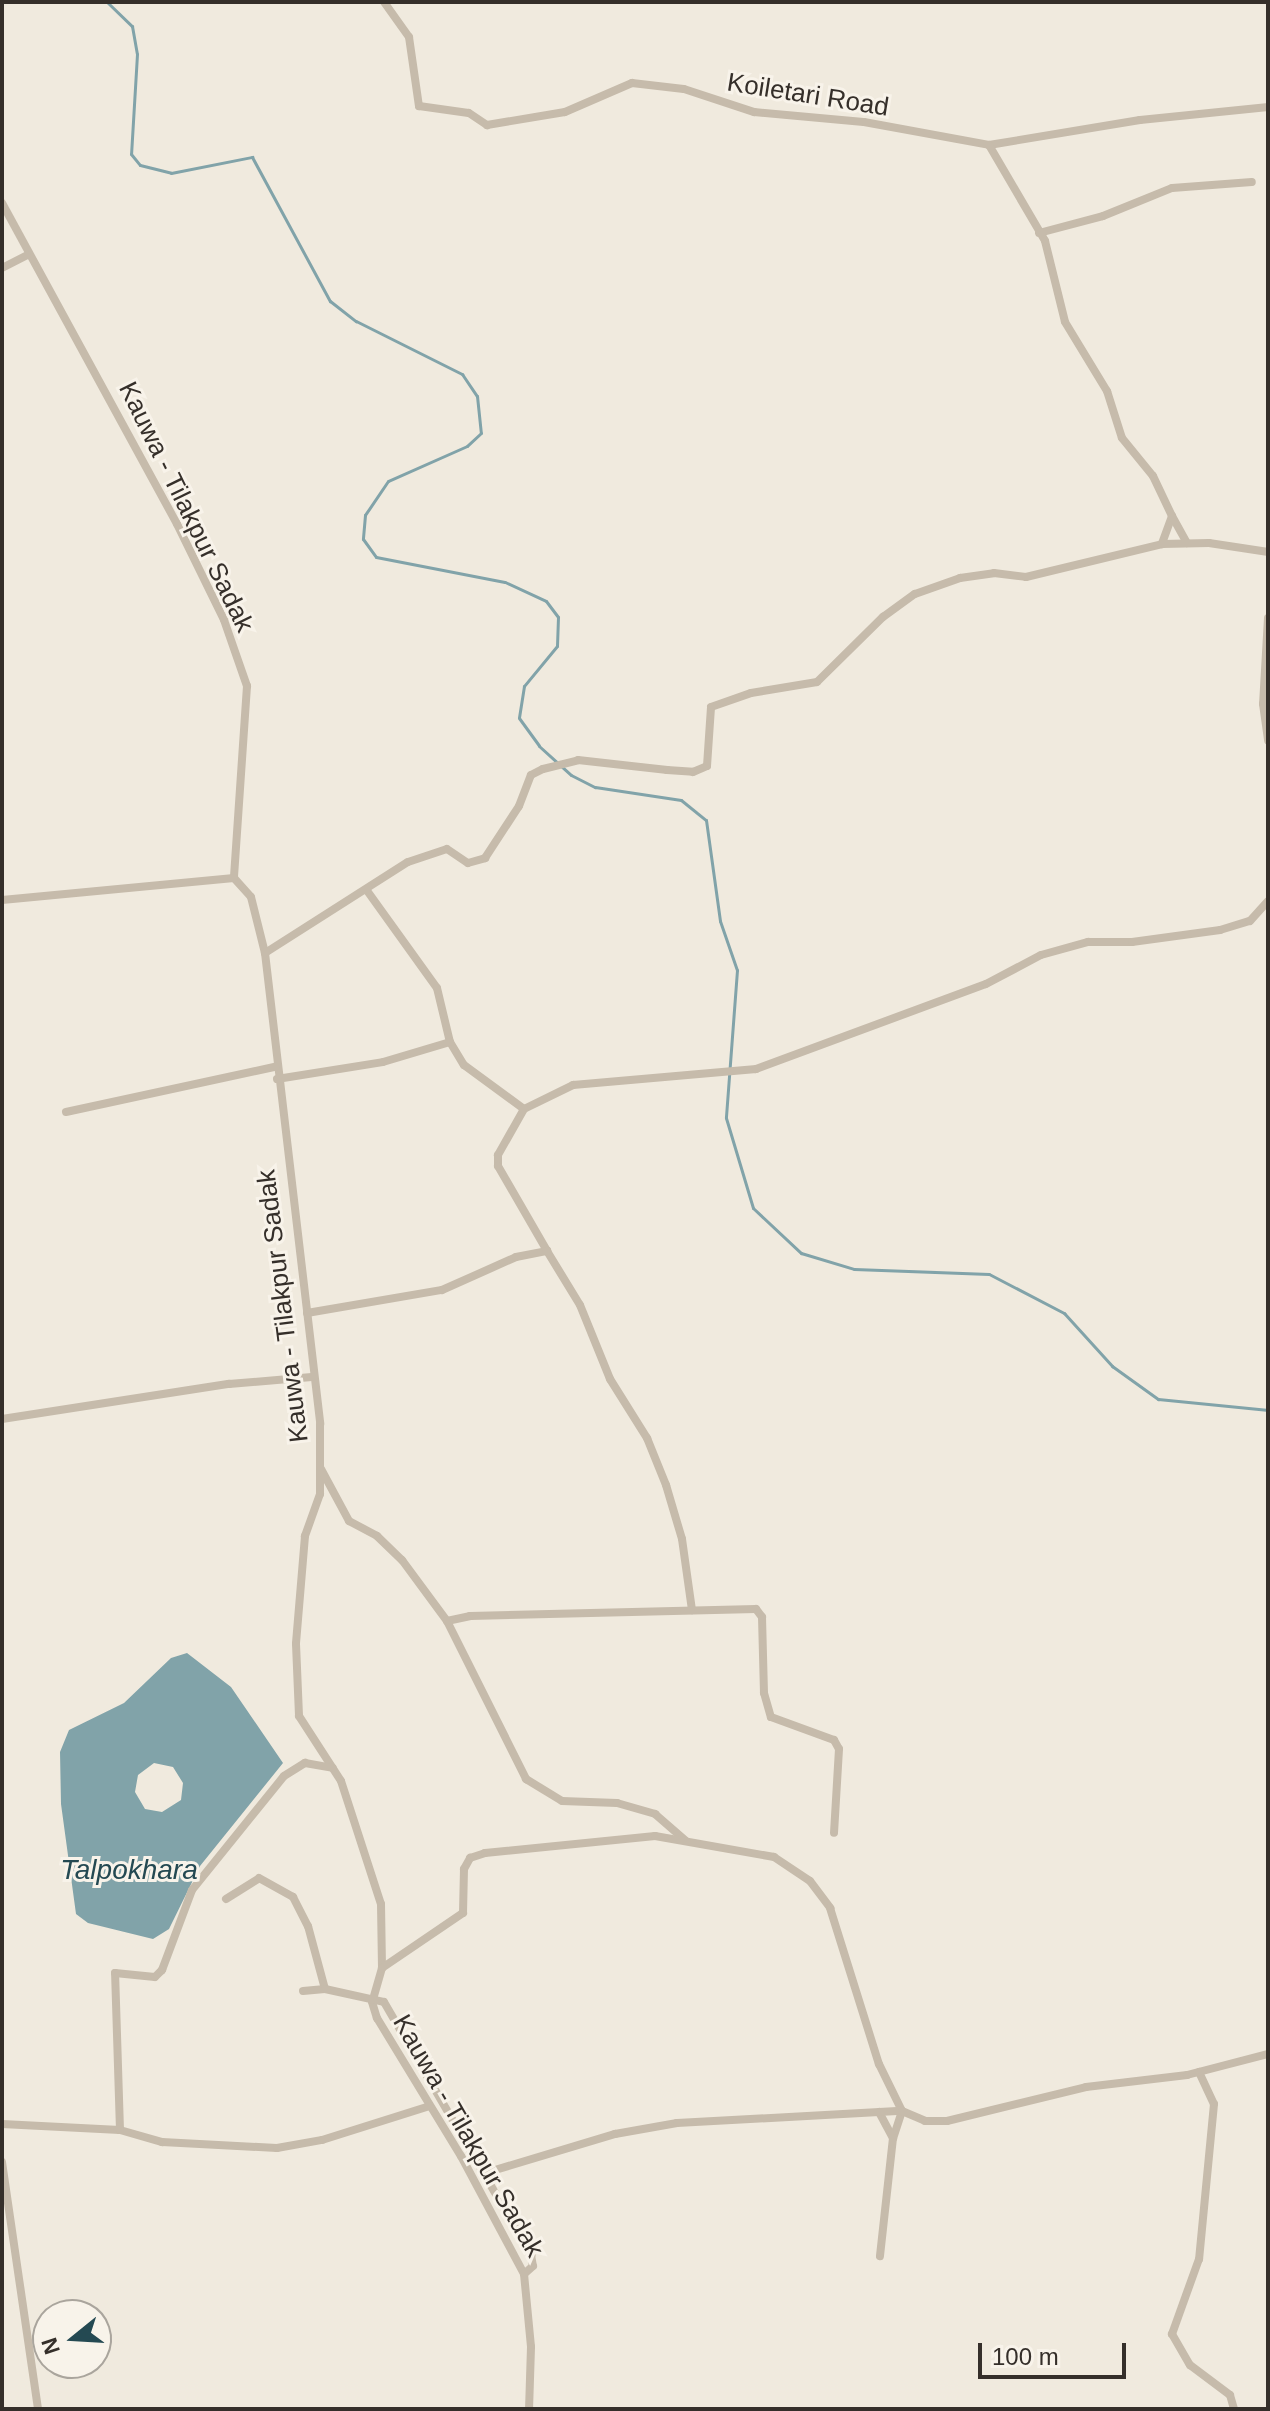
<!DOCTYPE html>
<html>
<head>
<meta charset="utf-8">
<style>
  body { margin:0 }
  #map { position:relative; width:1270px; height:2411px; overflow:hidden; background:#f0eade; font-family:Helvetica,sans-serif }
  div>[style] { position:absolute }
  .water>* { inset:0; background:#81a3a9 }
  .stream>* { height:3px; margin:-1.5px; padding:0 1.5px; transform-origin:1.5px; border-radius:1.5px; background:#81a3a9 }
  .minor>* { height:8px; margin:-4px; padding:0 4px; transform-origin:4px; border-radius:4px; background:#c6bbab }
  span { translate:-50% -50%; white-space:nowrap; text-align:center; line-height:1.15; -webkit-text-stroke:6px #f8f3ea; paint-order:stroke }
  .street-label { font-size:26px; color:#352f2a }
  .water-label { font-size:28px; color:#244952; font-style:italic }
  .frame { position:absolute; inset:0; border:4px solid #352f2a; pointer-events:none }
  .north { position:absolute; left:32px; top:2299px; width:80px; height:80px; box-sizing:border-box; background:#f8f3ea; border:2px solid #aaa59d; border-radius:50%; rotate:252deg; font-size:22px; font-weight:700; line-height:32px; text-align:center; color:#352f2a }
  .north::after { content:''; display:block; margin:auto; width:28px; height:36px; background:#244952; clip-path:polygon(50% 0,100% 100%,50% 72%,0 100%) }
  .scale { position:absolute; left:978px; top:2343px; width:148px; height:36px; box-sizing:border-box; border:4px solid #352f2a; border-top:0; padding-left:10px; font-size:24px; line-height:28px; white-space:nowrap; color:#352f2a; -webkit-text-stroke:6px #f8f3ea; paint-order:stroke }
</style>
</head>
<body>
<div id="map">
  <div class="water">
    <div style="clip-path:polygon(evenodd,187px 1653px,231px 1687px,283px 1763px,200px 1866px,169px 1929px,153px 1939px,88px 1923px,76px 1914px,61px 1804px,60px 1752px,69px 1730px,124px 1703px,171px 1658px,187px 1653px,154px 1763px,173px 1767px,183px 1783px,181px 1800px,162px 1812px,145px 1809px,135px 1792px,138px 1775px,154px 1763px)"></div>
  </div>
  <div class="stream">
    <div style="left:107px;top:2px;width:35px;rotate:44deg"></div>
    <div style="left:132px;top:26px;width:28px;rotate:80deg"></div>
    <div style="left:137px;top:54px;width:100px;rotate:93.4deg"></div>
    <div style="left:131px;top:154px;width:14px;rotate:51deg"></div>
    <div style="left:140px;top:165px;width:32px;rotate:14deg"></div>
    <div style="left:171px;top:173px;width:83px;rotate:-11.2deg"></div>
    <div style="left:252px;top:157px;width:164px;rotate:61.6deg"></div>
    <div style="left:330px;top:301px;width:33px;rotate:38deg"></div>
    <div style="left:356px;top:321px;width:119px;rotate:26.6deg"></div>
    <div style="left:462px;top:374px;width:27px;rotate:56deg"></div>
    <div style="left:477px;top:396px;width:37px;rotate:84deg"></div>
    <div style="left:481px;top:433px;width:19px;rotate:137deg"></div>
    <div style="left:467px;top:446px;width:86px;rotate:156.1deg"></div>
    <div style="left:388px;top:481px;width:41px;rotate:124.1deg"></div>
    <div style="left:365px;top:515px;width:24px;rotate:95deg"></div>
    <div style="left:363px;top:539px;width:22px;rotate:54deg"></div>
    <div style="left:376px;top:557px;width:131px;rotate:11deg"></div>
    <div style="left:505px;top:582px;width:45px;rotate:24.9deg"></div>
    <div style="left:546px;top:601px;width:20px;rotate:53deg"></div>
    <div style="left:558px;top:617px;width:29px;rotate:92deg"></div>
    <div style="left:557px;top:646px;width:52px;rotate:129.5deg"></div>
    <div style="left:524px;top:686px;width:32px;rotate:99deg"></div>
    <div style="left:519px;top:718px;width:34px;rotate:54deg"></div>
    <div style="left:539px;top:746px;width:43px;rotate:42.2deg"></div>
    <div style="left:571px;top:775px;width:27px;rotate:27deg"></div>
    <div style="left:595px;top:787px;width:87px;rotate:8.6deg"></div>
    <div style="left:681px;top:800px;width:32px;rotate:39deg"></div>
    <div style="left:706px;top:820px;width:102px;rotate:82.1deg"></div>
    <div style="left:720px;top:921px;width:52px;rotate:70.9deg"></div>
    <div style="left:737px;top:970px;width:148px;rotate:94.3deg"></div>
    <div style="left:726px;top:1118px;width:94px;rotate:73.3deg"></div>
    <div style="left:753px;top:1208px;width:66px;rotate:43.2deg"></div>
    <div style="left:801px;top:1253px;width:55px;rotate:16.8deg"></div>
    <div style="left:854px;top:1269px;width:135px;rotate:2.1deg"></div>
    <div style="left:989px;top:1274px;width:85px;rotate:27.5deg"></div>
    <div style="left:1064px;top:1313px;width:72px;rotate:47.8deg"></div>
    <div style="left:1112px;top:1366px;width:57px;rotate:35.7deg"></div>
    <div style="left:1158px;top:1399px;width:111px;rotate:5.7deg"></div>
  </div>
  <div class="minor">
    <div style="left:384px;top:2px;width:43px;rotate:54.5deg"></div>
    <div style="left:409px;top:37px;width:70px;rotate:81.8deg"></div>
    <div style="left:419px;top:106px;width:50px;rotate:8deg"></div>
    <div style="left:469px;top:113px;width:22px;rotate:34deg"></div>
    <div style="left:487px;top:125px;width:79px;rotate:-9.5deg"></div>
    <div style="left:565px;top:112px;width:73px;rotate:-23.4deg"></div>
    <div style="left:632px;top:83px;width:52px;rotate:6.6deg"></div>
    <div style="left:684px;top:89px;width:74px;rotate:18.2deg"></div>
    <div style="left:754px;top:112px;width:110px;rotate:5.2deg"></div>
    <div style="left:864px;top:122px;width:127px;rotate:10.4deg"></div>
    <div style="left:989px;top:145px;width:153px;rotate:-9.4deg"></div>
    <div style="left:1140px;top:120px;width:129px;rotate:-5.8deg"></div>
    <div style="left:989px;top:145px;width:111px;rotate:59.7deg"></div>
    <div style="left:1045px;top:241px;width:83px;rotate:76.1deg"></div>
    <div style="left:1065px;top:322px;width:81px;rotate:58.7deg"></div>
    <div style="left:1107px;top:391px;width:49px;rotate:72.3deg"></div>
    <div style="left:1122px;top:438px;width:49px;rotate:50.8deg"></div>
    <div style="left:1153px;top:476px;width:44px;rotate:64.6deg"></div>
    <div style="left:1172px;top:516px;width:30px;rotate:110deg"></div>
    <div style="left:2px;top:203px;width:366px;rotate:61.4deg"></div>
    <div style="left:177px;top:524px;width:107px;rotate:63.9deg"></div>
    <div style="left:224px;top:620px;width:70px;rotate:70.8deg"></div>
    <div style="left:247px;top:686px;width:192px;rotate:93.9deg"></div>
    <div style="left:234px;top:878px;width:25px;rotate:48deg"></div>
    <div style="left:251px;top:897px;width:58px;rotate:76deg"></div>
    <div style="left:265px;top:953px;width:474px;rotate:83.3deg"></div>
    <div style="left:320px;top:1424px;width:70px;rotate:90deg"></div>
    <div style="left:320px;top:1494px;width:45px;rotate:109.7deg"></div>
    <div style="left:305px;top:1536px;width:108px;rotate:94.8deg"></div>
    <div style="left:296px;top:1644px;width:72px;rotate:87.6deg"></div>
    <div style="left:299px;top:1716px;width:77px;rotate:57.1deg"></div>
    <div style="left:341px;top:1781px;width:129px;rotate:72deg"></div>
    <div style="left:381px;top:1904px;width:64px;rotate:89.1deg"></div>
    <div style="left:382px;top:1968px;width:35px;rotate:106deg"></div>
    <div style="left:372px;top:2002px;width:17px;rotate:73deg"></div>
    <div style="left:377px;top:2018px;width:162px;rotate:58.7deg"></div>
    <div style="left:461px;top:2156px;width:134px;rotate:61.9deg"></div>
    <div style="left:524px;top:2274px;width:73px;rotate:84.5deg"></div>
    <div style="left:531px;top:2347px;width:62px;rotate:91.8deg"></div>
    <div style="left:1039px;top:233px;width:66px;rotate:-14.9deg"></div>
    <div style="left:1103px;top:216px;width:74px;rotate:-22.1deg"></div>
    <div style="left:1172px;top:188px;width:80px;rotate:-4.3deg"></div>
    <div style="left:2px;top:268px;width:28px;rotate:-27deg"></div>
    <div style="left:1172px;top:516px;width:31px;rotate:61deg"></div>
    <div style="left:1268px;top:618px;width:86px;rotate:93.3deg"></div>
    <div style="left:1263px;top:704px;width:37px;rotate:82deg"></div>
    <div style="left:368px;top:892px;width:118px;rotate:54.3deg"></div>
    <div style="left:437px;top:988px;width:56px;rotate:76.5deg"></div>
    <div style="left:450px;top:1042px;width:27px;rotate:59deg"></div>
    <div style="left:464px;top:1065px;width:74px;rotate:36.3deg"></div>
    <div style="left:524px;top:1109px;width:55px;rotate:-26.1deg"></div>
    <div style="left:573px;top:1085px;width:184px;rotate:-5deg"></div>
    <div style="left:756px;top:1069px;width:245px;rotate:-20.3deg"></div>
    <div style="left:986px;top:984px;width:62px;rotate:-27.8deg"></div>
    <div style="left:1041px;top:955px;width:49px;rotate:-15.5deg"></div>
    <div style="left:1088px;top:942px;width:44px"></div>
    <div style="left:1132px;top:942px;width:89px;rotate:-7.8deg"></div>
    <div style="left:1220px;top:930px;width:31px;rotate:-17deg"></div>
    <div style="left:1250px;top:921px;width:27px;rotate:-48deg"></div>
    <div style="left:2px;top:900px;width:233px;rotate:-5.4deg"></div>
    <div style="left:265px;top:953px;width:169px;rotate:-32.5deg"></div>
    <div style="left:408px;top:862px;width:41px;rotate:-18.4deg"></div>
    <div style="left:447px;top:849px;width:25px;rotate:34deg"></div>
    <div style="left:468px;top:863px;width:18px;rotate:-16deg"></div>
    <div style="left:485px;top:858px;width:62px;rotate:-56.8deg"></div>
    <div style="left:519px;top:806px;width:33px;rotate:-69deg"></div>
    <div style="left:531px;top:775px;width:13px;rotate:-27deg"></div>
    <div style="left:543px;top:769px;width:36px;rotate:-14deg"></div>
    <div style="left:578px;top:760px;width:90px;rotate:6.4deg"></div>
    <div style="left:667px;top:770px;width:26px;rotate:4deg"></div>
    <div style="left:693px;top:772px;width:15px;rotate:-23deg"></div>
    <div style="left:707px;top:766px;width:59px;rotate:-86.1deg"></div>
    <div style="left:711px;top:707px;width:42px;rotate:-19.3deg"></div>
    <div style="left:751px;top:693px;width:67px;rotate:-9.5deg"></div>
    <div style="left:817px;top:682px;width:93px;rotate:-44.6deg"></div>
    <div style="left:883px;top:617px;width:39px;rotate:-36deg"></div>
    <div style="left:915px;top:594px;width:48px;rotate:-19.6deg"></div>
    <div style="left:960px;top:578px;width:34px;rotate:-8deg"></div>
    <div style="left:994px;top:573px;width:32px;rotate:7deg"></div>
    <div style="left:1026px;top:577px;width:140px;rotate:-13.6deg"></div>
    <div style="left:1162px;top:544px;width:47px;rotate:-1.2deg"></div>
    <div style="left:1209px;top:543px;width:60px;rotate:8.7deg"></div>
    <div style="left:277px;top:1079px;width:107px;rotate:-9.1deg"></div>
    <div style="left:383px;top:1062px;width:70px;rotate:-16.6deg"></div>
    <div style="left:524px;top:1109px;width:53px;rotate:119.5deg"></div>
    <div style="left:498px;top:1155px;width:11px;rotate:90deg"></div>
    <div style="left:498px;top:1166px;width:98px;rotate:60deg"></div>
    <div style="left:66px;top:1112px;width:214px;rotate:-12.2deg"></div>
    <div style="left:307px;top:1313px;width:137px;rotate:-9.7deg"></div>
    <div style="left:442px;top:1290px;width:81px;rotate:-24deg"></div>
    <div style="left:516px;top:1257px;width:32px;rotate:-11deg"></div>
    <div style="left:547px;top:1251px;width:63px;rotate:58.6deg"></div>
    <div style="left:580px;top:1305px;width:80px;rotate:67.9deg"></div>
    <div style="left:610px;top:1379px;width:70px;rotate:57.9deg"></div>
    <div style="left:647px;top:1438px;width:51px;rotate:68deg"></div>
    <div style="left:666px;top:1485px;width:56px;rotate:73.5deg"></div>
    <div style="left:682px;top:1539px;width:72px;rotate:82deg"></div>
    <div style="left:2px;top:1419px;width:230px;rotate:-8.8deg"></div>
    <div style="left:229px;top:1384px;width:83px;rotate:-4.8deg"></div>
    <div style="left:321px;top:1469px;width:59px;rotate:61.7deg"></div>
    <div style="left:349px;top:1521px;width:32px;rotate:28deg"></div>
    <div style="left:377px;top:1536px;width:35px;rotate:44deg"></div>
    <div style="left:402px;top:1560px;width:76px;rotate:53.6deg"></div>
    <div style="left:447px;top:1621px;width:177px;rotate:63.4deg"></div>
    <div style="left:526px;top:1779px;width:42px;rotate:31.4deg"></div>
    <div style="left:562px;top:1801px;width:55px;rotate:2.1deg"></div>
    <div style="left:617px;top:1803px;width:40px;rotate:16deg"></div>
    <div style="left:655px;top:1814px;width:40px;rotate:41deg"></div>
    <div style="left:447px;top:1621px;width:24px;rotate:-12deg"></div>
    <div style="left:470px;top:1616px;width:286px;rotate:-1.4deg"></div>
    <div style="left:756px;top:1609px;width:10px;rotate:53deg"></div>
    <div style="left:762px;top:1617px;width:76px;rotate:88.5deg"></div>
    <div style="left:764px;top:1693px;width:25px;rotate:74deg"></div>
    <div style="left:771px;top:1717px;width:67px;rotate:20.1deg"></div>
    <div style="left:834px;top:1740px;width:10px;rotate:61deg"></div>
    <div style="left:839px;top:1749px;width:84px;rotate:93.4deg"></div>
    <div style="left:226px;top:1899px;width:39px;rotate:-32deg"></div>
    <div style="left:259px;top:1878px;width:39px;rotate:29deg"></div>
    <div style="left:293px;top:1897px;width:33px;rotate:63deg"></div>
    <div style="left:308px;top:1926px;width:65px;rotate:74.9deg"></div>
    <div style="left:382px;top:1968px;width:98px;rotate:-34.2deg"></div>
    <div style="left:463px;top:1913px;width:44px;rotate:-88.7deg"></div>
    <div style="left:464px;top:1869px;width:13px;rotate:-61deg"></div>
    <div style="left:470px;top:1858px;width:16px;rotate:-18deg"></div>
    <div style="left:485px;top:1853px;width:171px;rotate:-5.7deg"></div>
    <div style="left:655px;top:1836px;width:121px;rotate:10deg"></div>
    <div style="left:774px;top:1857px;width:43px;rotate:33.7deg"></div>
    <div style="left:810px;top:1881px;width:34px;rotate:53deg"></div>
    <div style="left:830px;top:1908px;width:164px;rotate:72.6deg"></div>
    <div style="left:879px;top:2064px;width:52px;rotate:63.9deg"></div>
    <div style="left:902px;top:2111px;width:28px;rotate:108deg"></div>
    <div style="left:303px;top:1991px;width:22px;rotate:-5deg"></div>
    <div style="left:325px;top:1989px;width:60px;rotate:12.4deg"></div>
    <div style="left:384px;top:2002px;width:293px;rotate:59.8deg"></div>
    <div style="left:531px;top:2255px;width:11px;rotate:80deg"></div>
    <div style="left:533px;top:2266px;width:12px;rotate:138deg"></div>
    <div style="left:1199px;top:2072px;width:35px;rotate:65deg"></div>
    <div style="left:1214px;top:2104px;width:156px;rotate:95.5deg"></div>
    <div style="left:1199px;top:2259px;width:80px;rotate:109.8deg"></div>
    <div style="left:1172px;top:2334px;width:36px;rotate:60deg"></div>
    <div style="left:1190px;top:2365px;width:50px;rotate:36.9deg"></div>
    <div style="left:1230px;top:2395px;width:15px;rotate:74deg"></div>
    <div style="left:879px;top:2112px;width:30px;rotate:62deg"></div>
    <div style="left:893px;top:2138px;width:119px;rotate:96.3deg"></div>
    <div style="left:2px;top:2124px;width:118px;rotate:2.9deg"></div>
    <div style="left:120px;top:2130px;width:44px;rotate:15.9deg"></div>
    <div style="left:162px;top:2142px;width:115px;rotate:3deg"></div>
    <div style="left:277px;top:2148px;width:46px;rotate:-10.1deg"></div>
    <div style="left:322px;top:2140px;width:113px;rotate:-17.5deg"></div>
    <div style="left:120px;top:2130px;width:157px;rotate:-91.8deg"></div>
    <div style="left:115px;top:1973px;width:40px;rotate:5.7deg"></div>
    <div style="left:155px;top:1977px;width:10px;rotate:-45deg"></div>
    <div style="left:162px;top:1970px;width:85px;rotate:-69.4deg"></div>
    <div style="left:192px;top:1890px;width:146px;rotate:-51.1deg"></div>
    <div style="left:284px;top:1776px;width:25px;rotate:-32deg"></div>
    <div style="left:305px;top:1763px;width:28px;rotate:10deg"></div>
    <div style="left:2px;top:2162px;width:250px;rotate:81.7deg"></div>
    <div style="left:485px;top:2173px;width:136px;rotate:-16.7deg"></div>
    <div style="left:615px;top:2134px;width:63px;rotate:-10.1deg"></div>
    <div style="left:677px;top:2123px;width:225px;rotate:-3.1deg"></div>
    <div style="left:902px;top:2111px;width:25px;rotate:23deg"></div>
    <div style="left:925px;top:2121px;width:22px"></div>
    <div style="left:947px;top:2121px;width:143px;rotate:-13.7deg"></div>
    <div style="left:1086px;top:2087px;width:102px;rotate:-6.8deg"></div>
    <div style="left:1187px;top:2075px;width:84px;rotate:-14.5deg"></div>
  </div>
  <div class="street-label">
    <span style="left:808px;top:95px;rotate:9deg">Koiletari Road</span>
    <span style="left:186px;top:507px;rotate:64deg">Kauwa - Tilakpur Sadak</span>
    <span style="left:283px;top:1306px;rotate:-97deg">Kauwa - Tilakpur Sadak</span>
    <span style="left:468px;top:2136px;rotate:60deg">Kauwa - Tilakpur Sadak</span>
  </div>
  <div class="water-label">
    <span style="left:129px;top:1870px">Talpokhara</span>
  </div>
  <div class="frame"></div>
  <div class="north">N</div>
  <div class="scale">100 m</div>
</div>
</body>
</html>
